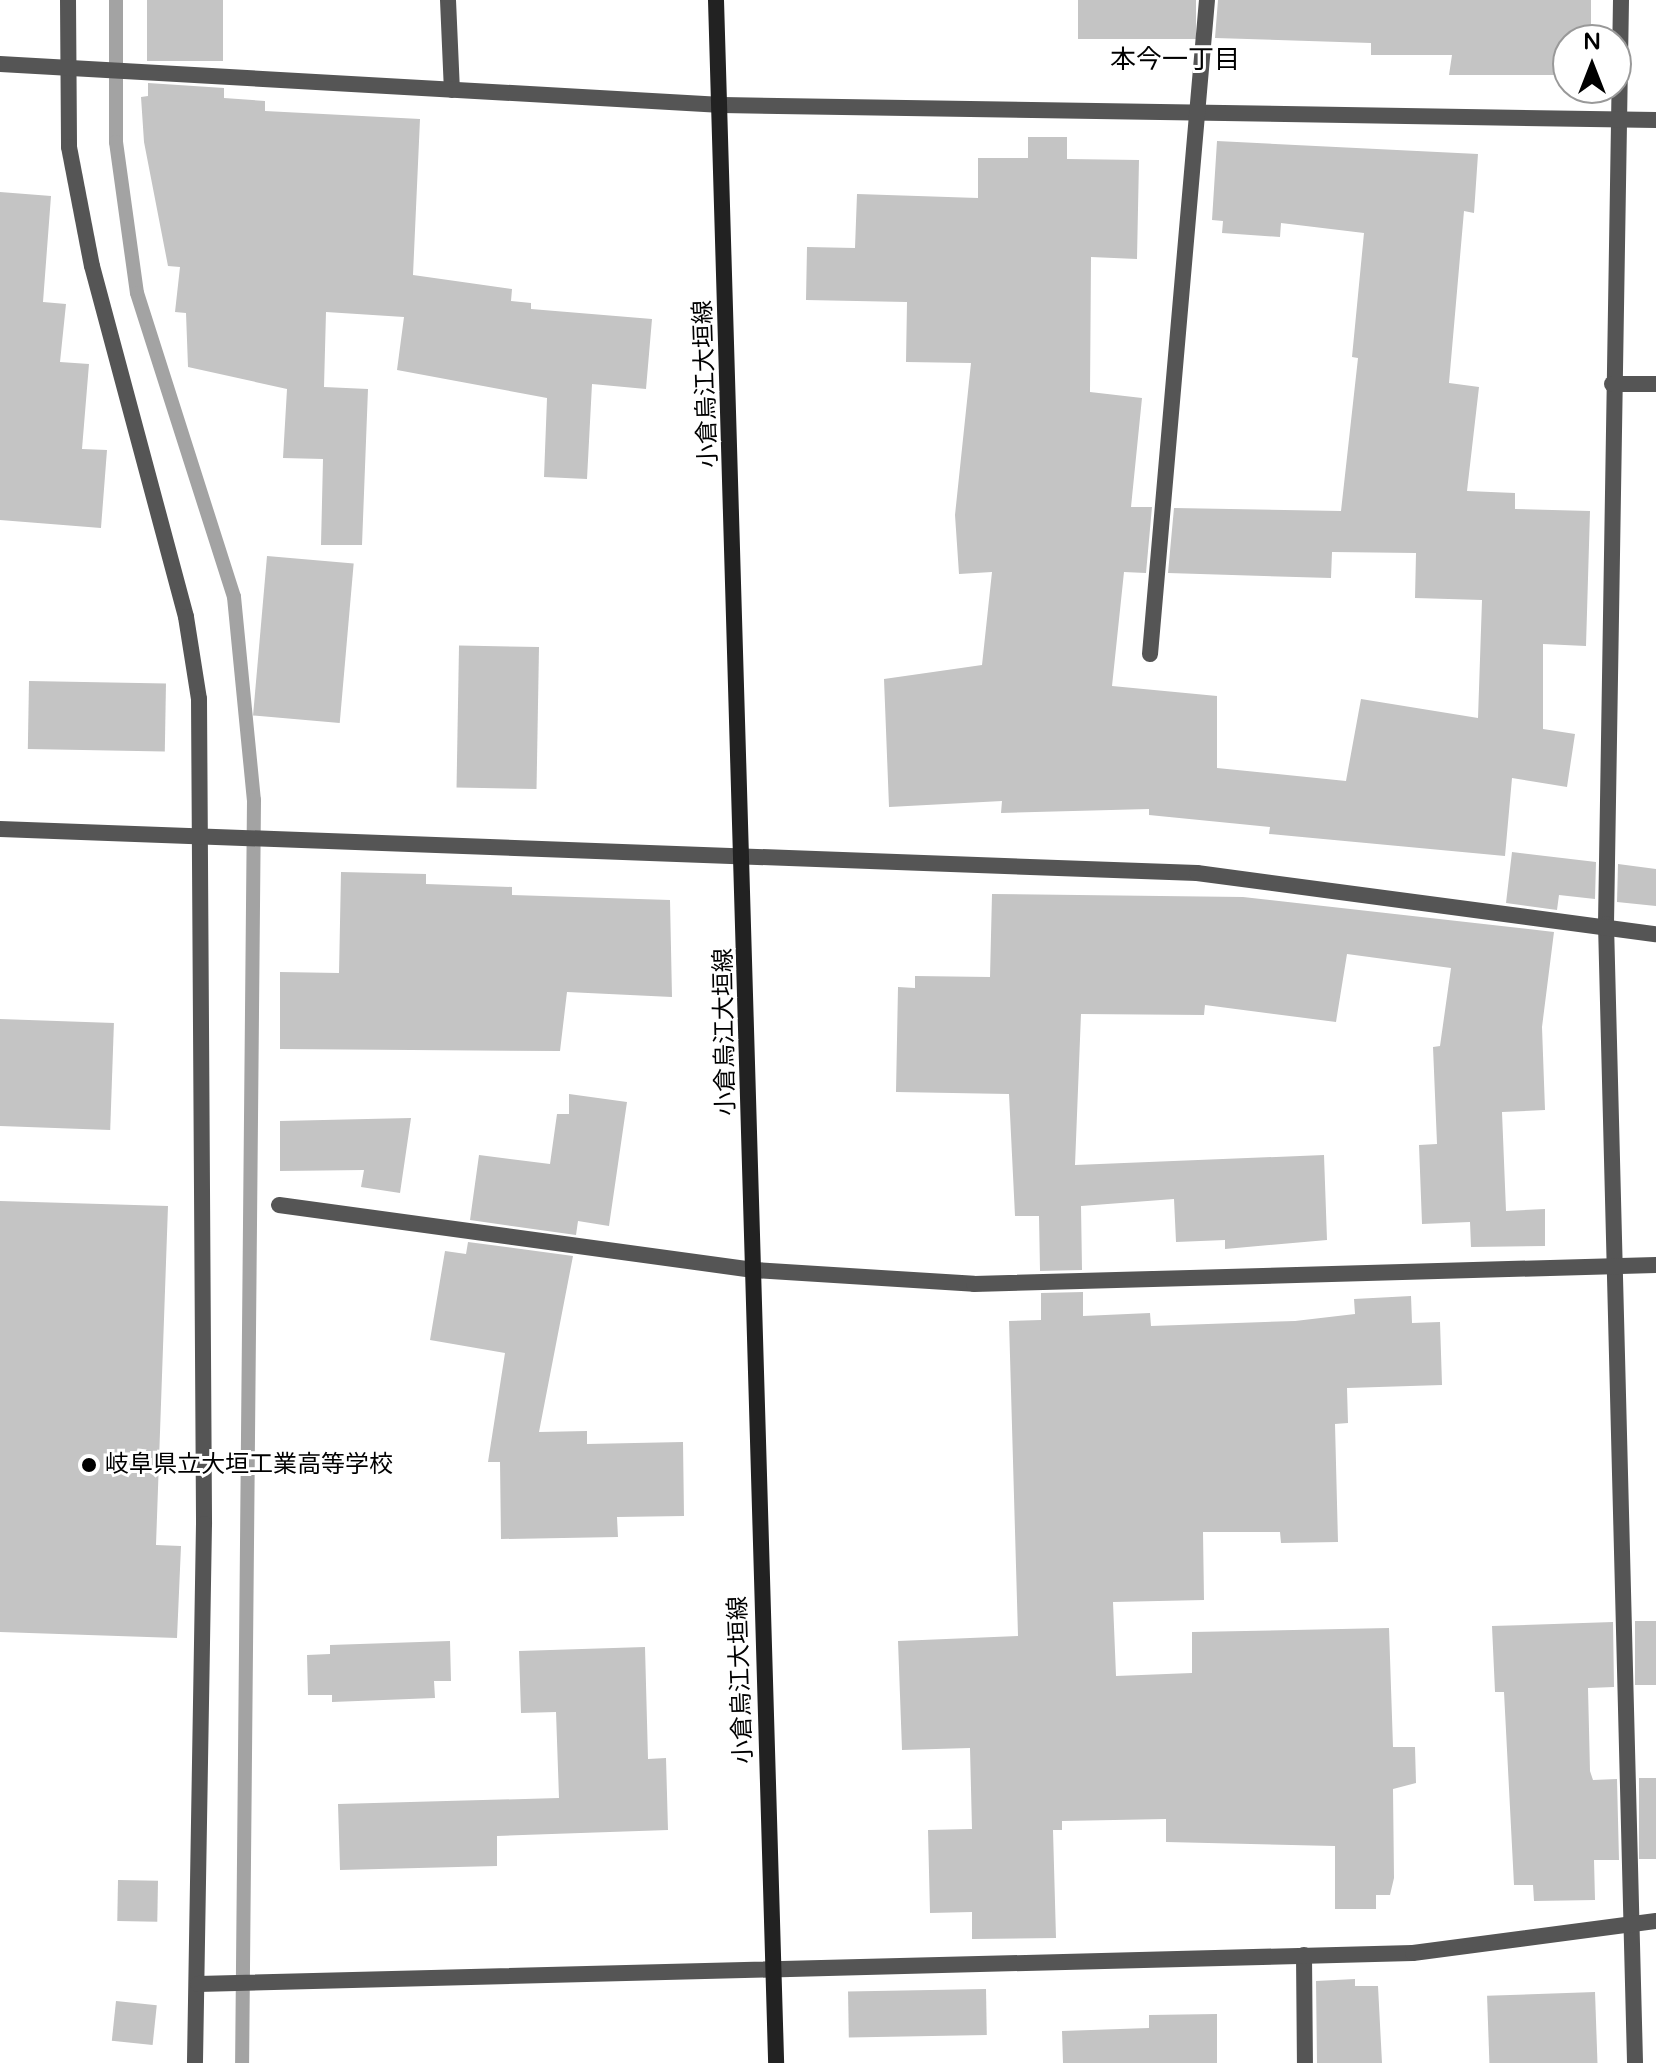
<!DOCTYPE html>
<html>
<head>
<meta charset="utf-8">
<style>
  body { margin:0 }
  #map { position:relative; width:1656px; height:2063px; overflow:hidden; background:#fff; font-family:"Varela Round","Noto Sans JP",sans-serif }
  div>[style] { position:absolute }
  .stream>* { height:14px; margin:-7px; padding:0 7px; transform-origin:7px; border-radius:7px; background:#a3a3a3 }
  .building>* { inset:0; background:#c4c4c4; transform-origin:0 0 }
  .street>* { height:16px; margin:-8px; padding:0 8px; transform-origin:8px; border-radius:8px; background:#555 }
  .secondary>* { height:16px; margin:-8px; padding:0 8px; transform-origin:8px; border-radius:8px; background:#222 }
  .dots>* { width:22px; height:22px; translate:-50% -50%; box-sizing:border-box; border:4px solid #fff; border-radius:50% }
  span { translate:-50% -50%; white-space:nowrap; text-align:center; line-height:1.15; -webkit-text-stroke:6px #fff; paint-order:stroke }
  .street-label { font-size:24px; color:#000 }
  .poi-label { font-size:24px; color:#000 }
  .left { translate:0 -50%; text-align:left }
  .neighbourhood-label { font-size:26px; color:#000 }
  .north { position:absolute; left:1552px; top:24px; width:80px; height:80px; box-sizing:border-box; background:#fff; border:2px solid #999; border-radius:50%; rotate:0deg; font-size:22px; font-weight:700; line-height:32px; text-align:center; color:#000 }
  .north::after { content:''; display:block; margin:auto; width:28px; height:36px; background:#000; clip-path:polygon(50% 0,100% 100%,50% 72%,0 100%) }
</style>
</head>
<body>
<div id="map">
  <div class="stream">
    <div style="left:116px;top:0;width:142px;rotate:90deg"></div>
    <div style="left:116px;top:142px;width:152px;rotate:82.1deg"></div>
    <div style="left:137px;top:293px;width:319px;rotate:72.3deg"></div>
    <div style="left:234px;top:597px;width:204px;rotate:84.4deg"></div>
    <div style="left:254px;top:800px;width:1263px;rotate:90.54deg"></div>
  </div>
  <div class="building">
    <div style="left:147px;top:0;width:76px;height:61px"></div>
    <div style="left:1078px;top:0;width:118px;height:39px"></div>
    <div style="clip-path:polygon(1218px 0,1591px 0,1591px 40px,1568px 40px,1568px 75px,1449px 75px,1452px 55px,1371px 55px,1371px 43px,1215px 38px)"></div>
    <div style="clip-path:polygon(148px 83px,224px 88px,224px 98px,265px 101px,265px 111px,420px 119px,413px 275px,512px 289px,511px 301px,531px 303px,531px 309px,652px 319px,646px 389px,592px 384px,587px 479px,544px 477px,547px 398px,397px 370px,404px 317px,326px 312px,324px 387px,368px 389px,362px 545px,321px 545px,323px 459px,283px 458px,287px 389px,188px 367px,186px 313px,175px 312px,180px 267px,168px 266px,144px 142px,141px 97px,148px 96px)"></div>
    <div style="clip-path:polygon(1028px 137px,1067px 137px,1067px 159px,1139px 160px,1137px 259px,1091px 257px,1090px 392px,1142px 398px,1131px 507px,1152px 507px,1146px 573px,1124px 572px,1112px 686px,1217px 696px,1217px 768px,1346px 781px,1361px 699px,1478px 718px,1482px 600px,1415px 598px,1416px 553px,1332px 552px,1331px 578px,1168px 573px,1174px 508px,1341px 511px,1358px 358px,1352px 357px,1364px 233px,1281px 223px,1280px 237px,1222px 233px,1223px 221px,1212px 220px,1217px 141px,1478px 154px,1474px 213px,1464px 211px,1449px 383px,1479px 387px,1467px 491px,1515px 493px,1515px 509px,1590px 511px,1586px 646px,1543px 644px,1543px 729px,1575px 734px,1567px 787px,1512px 778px,1505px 856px,1269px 834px,1270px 827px,1149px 815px,1149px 809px,1001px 813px,1002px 801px,889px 807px,884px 679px,982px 665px,992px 572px,959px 574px,955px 515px,971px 363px,906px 362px,907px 302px,806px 300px,807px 247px,855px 248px,857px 194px,978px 198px,978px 158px,1028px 158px)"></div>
    <div style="clip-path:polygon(0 192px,51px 196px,43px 302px,66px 304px,60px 362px,89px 364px,82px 449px,107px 450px,101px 528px,0 520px)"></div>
    <div style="left:267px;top:556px;width:87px;height:160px;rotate:5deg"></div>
    <div style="left:539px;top:647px;width:142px;height:80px;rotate:91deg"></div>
    <div style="left:29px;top:681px;width:137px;height:68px;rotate:1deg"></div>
    <div style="clip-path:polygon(1512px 852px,1596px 862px,1595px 899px,1559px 895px,1557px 910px,1506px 903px)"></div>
    <div style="clip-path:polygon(1618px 864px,1656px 869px,1656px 906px,1617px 902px)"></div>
    <div style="clip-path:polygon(341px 872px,426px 874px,426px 884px,512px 887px,512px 895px,670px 900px,672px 997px,567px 992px,560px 1051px,280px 1049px,280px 972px,339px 973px)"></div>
    <div style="clip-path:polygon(992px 894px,1243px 897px,1554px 932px,1542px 1027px,1545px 1110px,1502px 1112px,1506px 1211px,1545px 1209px,1545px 1246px,1471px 1247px,1470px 1222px,1422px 1224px,1419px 1145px,1437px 1144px,1433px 1047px,1440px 1046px,1451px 968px,1347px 954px,1336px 1022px,1205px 1005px,1204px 1015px,1081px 1014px,1075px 1165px,1324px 1155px,1327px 1240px,1225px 1249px,1225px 1240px,1176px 1242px,1174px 1199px,1081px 1206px,1082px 1270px,1040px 1271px,1039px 1216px,1015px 1216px,1009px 1094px,896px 1092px,898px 987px,915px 988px,915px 976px,990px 977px)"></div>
    <div style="left:0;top:1019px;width:114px;height:107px;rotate:2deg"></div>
    <div style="clip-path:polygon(569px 1094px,627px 1102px,609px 1226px,578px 1221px,576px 1235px,470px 1220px,479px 1155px,550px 1164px,557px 1114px,569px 1114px)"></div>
    <div style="clip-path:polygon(411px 1118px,400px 1193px,361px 1187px,364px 1170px,280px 1171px,280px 1121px)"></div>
    <div style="clip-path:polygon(0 1201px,168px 1206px,156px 1545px,181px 1546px,177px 1638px,0 1632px)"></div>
    <div style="clip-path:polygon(468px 1242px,573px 1256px,539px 1432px,587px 1431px,587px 1444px,683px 1442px,684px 1516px,617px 1517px,618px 1537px,501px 1539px,500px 1462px,488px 1462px,505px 1353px,430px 1340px,445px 1251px,466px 1254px)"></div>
    <div style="clip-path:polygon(1083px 1292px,1083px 1316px,1150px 1313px,1151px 1326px,1295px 1321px,1355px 1314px,1354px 1299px,1411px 1296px,1412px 1323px,1440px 1322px,1442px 1385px,1347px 1388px,1348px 1423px,1335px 1424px,1338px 1542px,1281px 1543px,1280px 1532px,1203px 1532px,1204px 1600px,1113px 1602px,1116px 1676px,1192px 1673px,1192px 1632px,1389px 1628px,1393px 1747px,1415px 1747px,1416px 1783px,1393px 1789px,1394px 1878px,1390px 1895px,1376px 1895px,1376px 1909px,1335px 1909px,1335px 1846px,1166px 1842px,1166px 1819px,1062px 1821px,1062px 1830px,1053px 1830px,1056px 1938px,972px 1939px,972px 1912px,930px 1913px,928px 1830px,972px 1829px,970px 1748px,902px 1750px,898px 1641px,1018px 1636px,1009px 1321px,1041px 1320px,1041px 1293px)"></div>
    <div style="left:1656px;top:1621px;width:64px;height:21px;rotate:90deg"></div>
    <div style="clip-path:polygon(1613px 1622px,1614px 1687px,1588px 1688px,1590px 1771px,1593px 1780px,1617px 1779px,1619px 1860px,1594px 1860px,1595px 1900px,1534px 1901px,1533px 1885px,1514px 1885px,1504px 1692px,1495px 1692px,1492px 1626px)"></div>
    <div style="clip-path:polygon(450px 1641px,451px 1681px,434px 1681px,435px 1698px,332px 1702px,332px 1695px,308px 1695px,307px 1655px,330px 1654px,330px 1645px)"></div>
    <div style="clip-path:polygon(645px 1647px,648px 1759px,666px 1758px,668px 1830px,497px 1836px,497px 1866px,340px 1870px,338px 1804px,559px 1798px,556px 1712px,521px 1713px,519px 1651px)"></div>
    <div style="left:1639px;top:1778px;width:17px;height:81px"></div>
    <div style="left:118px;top:1880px;width:40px;height:41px;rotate:1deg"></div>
    <div style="clip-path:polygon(1355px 1979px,1355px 1986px,1378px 1986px,1382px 2063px,1317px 2063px,1316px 1981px)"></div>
    <div style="left:986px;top:1989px;width:46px;height:138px;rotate:89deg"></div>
    <div style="left:1595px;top:1992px;width:71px;height:108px;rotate:88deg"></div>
    <div style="left:116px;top:2001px;width:41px;height:40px;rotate:6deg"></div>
    <div style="clip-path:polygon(1217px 2014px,1217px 2063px,1063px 2063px,1062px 2031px,1149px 2028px,1149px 2015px)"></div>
  </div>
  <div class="street">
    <div style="left:68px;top:0;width:147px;rotate:89.6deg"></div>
    <div style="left:69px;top:147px;width:121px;rotate:79.1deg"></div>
    <div style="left:92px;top:266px;width:363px;rotate:75deg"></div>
    <div style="left:186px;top:617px;width:83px;rotate:81deg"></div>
    <div style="left:199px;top:699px;width:825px;rotate:89.65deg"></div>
    <div style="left:204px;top:1524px;width:539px;rotate:90.96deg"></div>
    <div style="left:448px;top:0;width:90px;rotate:87.5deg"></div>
    <div style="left:1621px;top:0;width:924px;rotate:90.93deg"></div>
    <div style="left:1606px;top:924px;width:1139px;rotate:88.54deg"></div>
    <div style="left:0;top:64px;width:723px;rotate:3.25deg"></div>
    <div style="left:722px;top:105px;width:934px;rotate:0.92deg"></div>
    <div style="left:1612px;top:384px;width:44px"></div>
    <div style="left:1150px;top:654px;width:656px;rotate:-85.02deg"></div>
    <div style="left:0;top:829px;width:1198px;rotate:2.11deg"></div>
    <div style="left:1197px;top:873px;width:463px;rotate:7.6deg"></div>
    <div style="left:279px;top:1205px;width:479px;rotate:7.8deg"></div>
    <div style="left:754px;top:1270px;width:220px;rotate:3.6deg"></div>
    <div style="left:974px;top:1284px;width:682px;rotate:-1.6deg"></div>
    <div style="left:1304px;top:1955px;width:108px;rotate:89.5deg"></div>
    <div style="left:198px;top:1984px;width:1215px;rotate:-1.46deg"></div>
    <div style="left:1413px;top:1953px;width:245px;rotate:-7.5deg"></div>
  </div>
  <div class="secondary">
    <div style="left:716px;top:0;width:2064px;rotate:88.33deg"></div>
  </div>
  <div class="dots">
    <div style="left:89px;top:1465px;background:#000"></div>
  </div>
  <div class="street-label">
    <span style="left:706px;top:384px;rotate:-92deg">小倉烏江大垣線</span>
    <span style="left:725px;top:1032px;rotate:-91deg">小倉烏江大垣線</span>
    <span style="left:741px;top:1680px;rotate:-92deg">小倉烏江大垣線</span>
  </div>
  <div class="poi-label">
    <span class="left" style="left:105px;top:1465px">岐阜県立大垣工業高等学校</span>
  </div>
  <div class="neighbourhood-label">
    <span style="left:1175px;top:60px">本今一丁目</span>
  </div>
  <div class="north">N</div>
</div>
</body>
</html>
